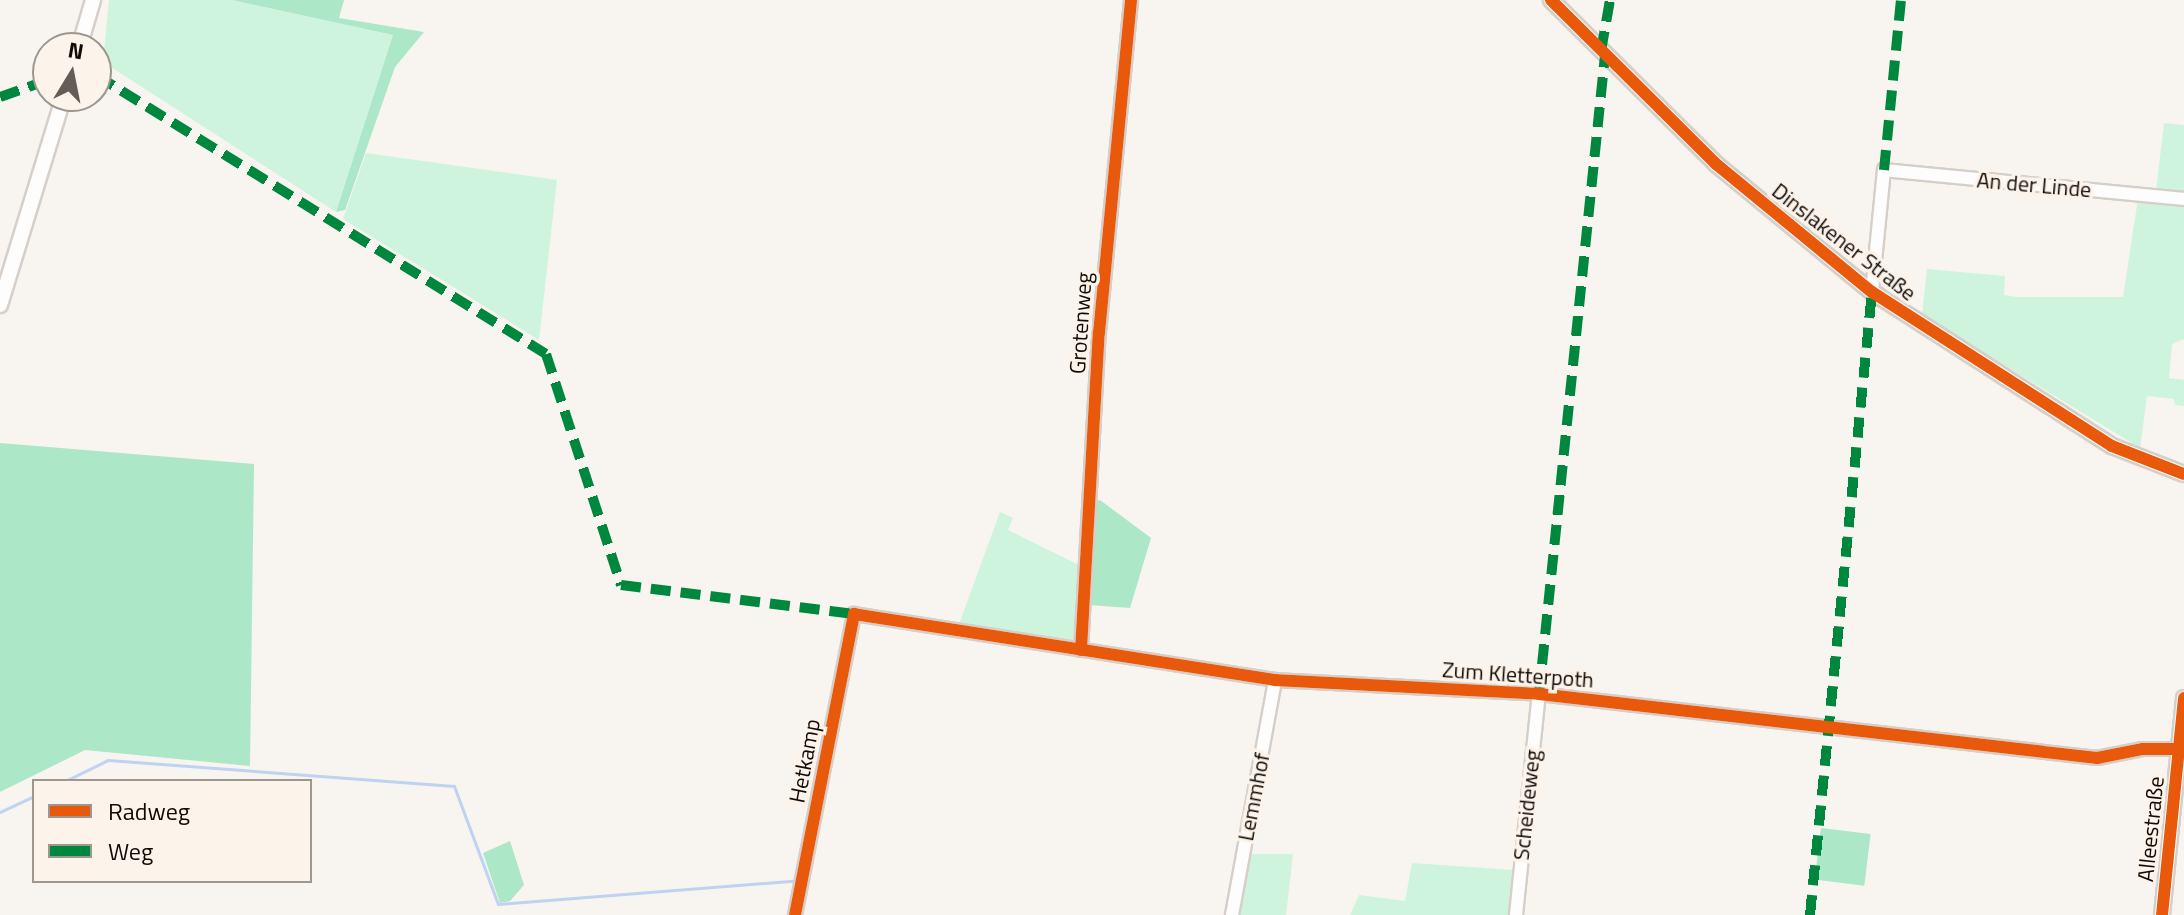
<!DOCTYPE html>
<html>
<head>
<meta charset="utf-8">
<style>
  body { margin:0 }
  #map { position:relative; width:2184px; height:915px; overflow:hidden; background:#f8f4ef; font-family:"Titillium Web",sans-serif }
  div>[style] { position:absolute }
  .green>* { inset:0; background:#cef4dd }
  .forest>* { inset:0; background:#ace7c8; transform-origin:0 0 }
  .stream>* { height:3px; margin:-1.5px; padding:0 1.5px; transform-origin:1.5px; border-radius:1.5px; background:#bfd2f2 }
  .roads { filter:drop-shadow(2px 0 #d6cfc9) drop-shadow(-2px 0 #d6cfc9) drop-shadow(0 2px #d6cfc9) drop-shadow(0 -2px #d6cfc9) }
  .minor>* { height:12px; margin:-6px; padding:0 6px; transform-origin:6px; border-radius:6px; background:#fefdfd }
  .major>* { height:14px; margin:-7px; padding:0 7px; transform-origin:7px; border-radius:7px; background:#fefdfd }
  .quiet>* { height:10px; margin-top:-5px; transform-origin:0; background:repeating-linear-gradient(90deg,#00873e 0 20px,transparent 0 30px) }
  .cycleway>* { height:12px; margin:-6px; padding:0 6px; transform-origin:6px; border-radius:6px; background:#e8590c }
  span { translate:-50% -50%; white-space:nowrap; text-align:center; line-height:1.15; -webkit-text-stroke:7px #fcf4eb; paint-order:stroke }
  .street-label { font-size:22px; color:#120b05 }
  .legend { position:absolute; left:32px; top:779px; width:280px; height:104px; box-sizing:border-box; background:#fcf4eb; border:2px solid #9e978f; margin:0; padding:10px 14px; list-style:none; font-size:24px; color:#120b05 }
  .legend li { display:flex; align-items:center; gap:16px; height:40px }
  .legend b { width:40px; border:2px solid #9e978f }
  .north { position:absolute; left:32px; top:32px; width:80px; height:80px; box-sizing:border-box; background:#fcf4eb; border:2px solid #9e978f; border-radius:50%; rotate:10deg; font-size:22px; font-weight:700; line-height:32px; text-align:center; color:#120b05 }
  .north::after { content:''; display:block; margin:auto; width:28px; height:36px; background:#625d57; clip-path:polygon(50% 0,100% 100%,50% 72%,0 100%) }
</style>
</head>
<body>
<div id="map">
  <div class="green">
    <div style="clip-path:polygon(109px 0,232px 0,393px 35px,336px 212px,103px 62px)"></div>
    <div style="clip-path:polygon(2164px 123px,2184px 125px,2184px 194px,2156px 191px)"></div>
    <div style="clip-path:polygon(366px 153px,557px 180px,539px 340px,343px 219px)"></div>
    <div style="clip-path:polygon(2138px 199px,2184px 203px,2184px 339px,2172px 344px,2169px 378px,2184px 380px,2184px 406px,2175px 405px,2174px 399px,2147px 396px,2140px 448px,1922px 315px,1927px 269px,2005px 276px,2004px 295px,2016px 297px,2123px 297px)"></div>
    <div style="clip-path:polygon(1000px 512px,1013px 518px,1008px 530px,1081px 566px,1075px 600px,1077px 640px,1072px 644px,958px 627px)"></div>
    <div style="clip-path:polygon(1249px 854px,1293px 854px,1286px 915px,1237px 915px)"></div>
    <div style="clip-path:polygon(1412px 863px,1513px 870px,1511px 915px,1350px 915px,1359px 895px,1405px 901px)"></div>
  </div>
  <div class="forest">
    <div style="clip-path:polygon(232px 0,344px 0,339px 18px,424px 32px,395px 67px,345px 210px,336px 212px,393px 35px)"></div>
    <div style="clip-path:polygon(0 443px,254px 464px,250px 766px,85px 750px,0 792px)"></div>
    <div style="clip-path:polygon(1100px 500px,1151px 538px,1130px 608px,1089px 605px,1095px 502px)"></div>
    <div style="left:1821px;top:828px;width:50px;height:52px;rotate:7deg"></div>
    <div style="clip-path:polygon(510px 841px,524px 885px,510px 901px,500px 903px,483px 853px)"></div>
  </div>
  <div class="stream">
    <div style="left:65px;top:781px;width:48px;rotate:-26deg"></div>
    <div style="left:108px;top:760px;width:347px;rotate:4.3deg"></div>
    <div style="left:454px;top:786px;width:126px;rotate:69.6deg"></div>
    <div style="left:498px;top:904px;width:296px;rotate:-4.5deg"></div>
    <div style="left:0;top:812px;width:38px;rotate:-25deg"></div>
  </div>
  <div class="roads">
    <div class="minor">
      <div style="left:1872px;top:292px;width:123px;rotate:-84.4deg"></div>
      <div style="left:1884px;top:170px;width:301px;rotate:5.5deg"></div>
      <div style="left:1081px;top:650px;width:318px;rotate:-86.8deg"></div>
      <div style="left:1099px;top:333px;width:335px;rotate:-84.5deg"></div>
      <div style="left:795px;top:915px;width:307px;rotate:-78.9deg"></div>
      <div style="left:854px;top:614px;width:426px;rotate:8.9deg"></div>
      <div style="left:1275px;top:680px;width:264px;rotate:3deg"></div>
      <div style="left:1539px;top:694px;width:562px;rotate:6.54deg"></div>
      <div style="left:2097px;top:758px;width:47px;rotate:-11.1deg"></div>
      <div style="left:2143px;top:749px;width:41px"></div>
      <div style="left:1232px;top:915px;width:239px;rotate:-79.6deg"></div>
      <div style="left:1516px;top:915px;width:222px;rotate:-84.1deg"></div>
    </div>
    <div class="major">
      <div style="left:1551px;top:0;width:233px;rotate:44.8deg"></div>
      <div style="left:1716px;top:164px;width:202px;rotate:39.4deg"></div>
      <div style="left:1872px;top:292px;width:285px;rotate:32.7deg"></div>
      <div style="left:2112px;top:446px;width:77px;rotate:21.3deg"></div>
      <div style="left:79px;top:48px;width:50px;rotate:-73.7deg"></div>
      <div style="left:0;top:305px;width:219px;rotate:-73deg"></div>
      <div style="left:2162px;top:915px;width:218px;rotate:-84.2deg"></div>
    </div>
  </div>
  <div class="quiet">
    <div style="left:1601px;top:51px;width:52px;rotate:-80deg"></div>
    <div style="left:96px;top:75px;width:529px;rotate:31.8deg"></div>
    <div style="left:546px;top:354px;width:243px;rotate:72deg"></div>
    <div style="left:621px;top:585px;width:235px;rotate:7.1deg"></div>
    <div style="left:0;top:97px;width:51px;rotate:-19.5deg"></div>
    <div style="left:1884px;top:170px;width:171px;rotate:-84.3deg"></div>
    <div style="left:1539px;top:694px;width:642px;rotate:-84.1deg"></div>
    <div style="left:1810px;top:915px;width:626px;rotate:-84.32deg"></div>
  </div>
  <div class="cycleway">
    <div style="left:1551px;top:0;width:233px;rotate:44.8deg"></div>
    <div style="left:1716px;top:164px;width:202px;rotate:39.4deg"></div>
    <div style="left:1872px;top:292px;width:285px;rotate:32.7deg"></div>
    <div style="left:2112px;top:446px;width:77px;rotate:21.3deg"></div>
    <div style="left:1081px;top:650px;width:318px;rotate:-86.8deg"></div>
    <div style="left:1099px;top:333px;width:335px;rotate:-84.5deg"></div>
    <div style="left:795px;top:915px;width:307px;rotate:-78.9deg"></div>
    <div style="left:854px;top:614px;width:426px;rotate:8.9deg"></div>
    <div style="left:1275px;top:680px;width:264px;rotate:3deg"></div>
    <div style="left:1539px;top:694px;width:562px;rotate:6.54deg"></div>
    <div style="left:2097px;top:758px;width:47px;rotate:-11.1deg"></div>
    <div style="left:2143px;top:749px;width:41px"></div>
    <div style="left:2162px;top:915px;width:218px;rotate:-84.2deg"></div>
  </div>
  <div class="street-label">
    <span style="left:2034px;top:185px;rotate:5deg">An der Linde</span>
    <span style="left:1844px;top:242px;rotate:38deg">Dinslakener Straße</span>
    <span style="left:1081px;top:323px;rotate:-86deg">Grotenweg</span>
    <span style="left:1518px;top:675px;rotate:4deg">Zum Kletterpoth</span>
    <span style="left:805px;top:761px;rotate:-79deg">Hetkamp</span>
    <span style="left:1254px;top:797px;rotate:-79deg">Lemmhof</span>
    <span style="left:1527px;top:805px;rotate:-84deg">Scheideweg</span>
    <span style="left:2151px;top:829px;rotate:-84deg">Alleestraße</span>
  </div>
  <ul class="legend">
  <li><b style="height:10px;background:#e8590c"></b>Radweg</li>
  <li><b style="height:10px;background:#00873e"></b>Weg</li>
  </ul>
  <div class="north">N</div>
</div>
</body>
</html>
